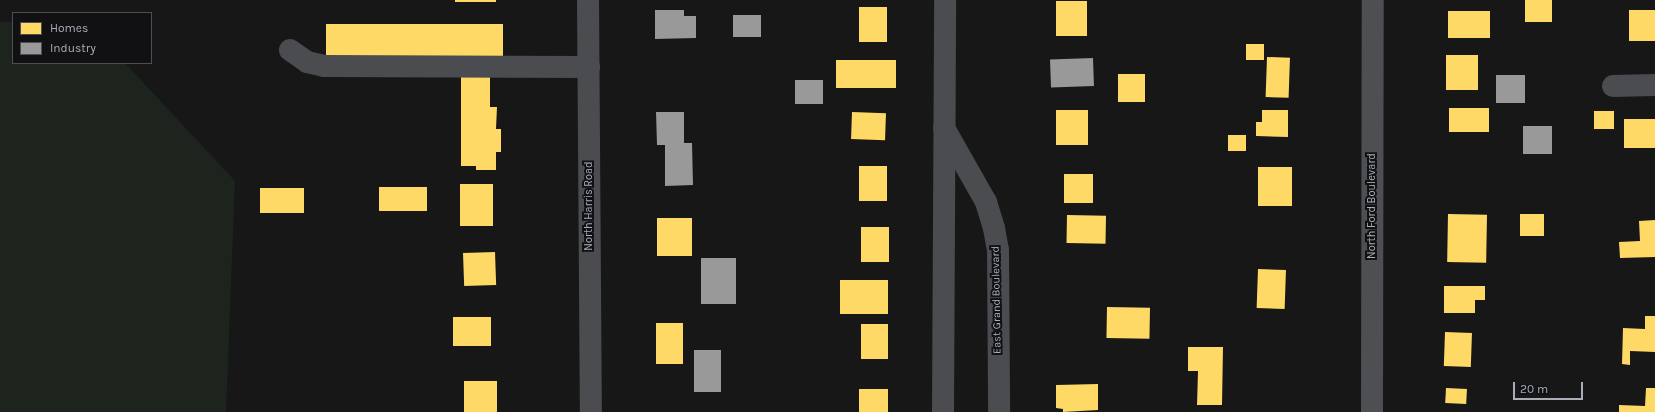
<!DOCTYPE html>
<html>
<head>
<meta charset="utf-8">
<style>
  body { margin:0 }
  #map { position:relative; width:1655px; height:412px; overflow:hidden; background:#171717; font-family:Karla,sans-serif }
  div>[style] { position:absolute }
  .green>* { inset:0; background:#1d241e }
  .homes>* { inset:0; background:#ffd966; transform-origin:0 0 }
  .industry>* { inset:0; background:#999; transform-origin:0 0 }
  .minor>* { height:22px; margin:-11px; padding:0 11px; transform-origin:11px; border-radius:11px; background:#4b4c50 }
  .major>* { height:22px; margin:-11px; padding:0 11px; transform-origin:11px; border-radius:11px; background:#4d4f52 }
  span { translate:-50% -50%; white-space:nowrap; text-align:center; line-height:1.15; -webkit-text-stroke:4px #111113; paint-order:stroke }
  .street-label { font-size:11px; color:#a8adb8 }
  .legend { position:absolute; left:12px; top:12px; width:140px; height:52px; box-sizing:border-box; background:#111113; border:1px solid #4d4f55; margin:0; padding:5px 7px; list-style:none; font-size:12px; color:#a8adb8 }
  .legend li { display:flex; align-items:center; gap:8px; height:20px }
  .legend b { width:20px; border:1px solid #4d4f55 }
  .scale { position:absolute; left:1513px; top:382px; width:70px; height:18px; box-sizing:border-box; border:2px solid #a8adb8; border-top:0; padding-left:5px; font-size:12px; line-height:14px; white-space:nowrap; color:#a8adb8; -webkit-text-stroke:3px #111113; paint-order:stroke }
</style>
</head>
<body>
<div id="map">
  <div class="green">
    <div style="clip-path:polygon(0 22px,13px 22px,13px 63px,125px 63px,235px 181px,226px 412px,0 412px)"></div>
  </div>
  <div class="homes">
    <div style="left:455px;top:0;width:41px;height:2px"></div>
    <div style="left:1525px;top:0;width:27px;height:22px"></div>
    <div style="left:1056px;top:1px;width:31px;height:35px"></div>
    <div style="left:887px;top:7px;width:35px;height:28px;rotate:90deg"></div>
    <div style="left:1629px;top:10px;width:26px;height:31px"></div>
    <div style="left:1448px;top:11px;width:42px;height:27px"></div>
    <div style="left:326px;top:24px;width:177px;height:38px"></div>
    <div style="left:1246px;top:44px;width:18px;height:16px"></div>
    <div style="left:1446px;top:55px;width:32px;height:35px"></div>
    <div style="left:1267px;top:57px;width:23px;height:40px;rotate:2deg"></div>
    <div style="left:836px;top:60px;width:60px;height:28px"></div>
    <div style="left:1118px;top:74px;width:27px;height:28px"></div>
    <div style="clip-path:polygon(461px 77px,490px 77px,490px 107px,497px 107px,496px 129px,501px 129px,501px 152px,496px 152px,496px 170px,476px 170px,476px 166px,461px 166px)"></div>
    <div style="left:1489px;top:108px;width:24px;height:40px;rotate:90deg"></div>
    <div style="left:1056px;top:110px;width:32px;height:35px"></div>
    <div style="clip-path:polygon(1262px 110px,1288px 110px,1288px 137px,1256px 136px,1256px 122px,1262px 122px)"></div>
    <div style="left:1594px;top:111px;width:20px;height:18px"></div>
    <div style="left:852px;top:112px;width:34px;height:27px;rotate:2deg"></div>
    <div style="left:1655px;top:119px;width:29px;height:31px;rotate:90deg"></div>
    <div style="left:1228px;top:135px;width:18px;height:16px"></div>
    <div style="left:887px;top:166px;width:35px;height:28px;rotate:90deg"></div>
    <div style="left:1258px;top:167px;width:34px;height:39px"></div>
    <div style="left:1093px;top:174px;width:29px;height:29px;rotate:90deg"></div>
    <div style="left:493px;top:184px;width:42px;height:33px;rotate:90deg"></div>
    <div style="left:379px;top:187px;width:48px;height:24px"></div>
    <div style="left:260px;top:188px;width:44px;height:25px"></div>
    <div style="left:1448px;top:214px;width:39px;height:48px;rotate:1deg"></div>
    <div style="left:1520px;top:214px;width:24px;height:22px"></div>
    <div style="left:1067px;top:215px;width:39px;height:28px;rotate:1deg"></div>
    <div style="left:657px;top:218px;width:35px;height:38px"></div>
    <div style="clip-path:polygon(1655px 220px,1655px 257px,1620px 258px,1619px 242px,1640px 241px,1639px 221px)"></div>
    <div style="left:861px;top:227px;width:28px;height:35px"></div>
    <div style="left:495px;top:252px;width:33px;height:32px;rotate:88deg"></div>
    <div style="left:1258px;top:269px;width:28px;height:39px;rotate:2deg"></div>
    <div style="left:840px;top:280px;width:48px;height:34px"></div>
    <div style="clip-path:polygon(1444px 286px,1485px 286px,1485px 300px,1475px 300px,1475px 313px,1444px 313px)"></div>
    <div style="left:1107px;top:307px;width:43px;height:31px;rotate:1deg"></div>
    <div style="clip-path:polygon(1645px 316px,1655px 316px,1655px 352px,1630px 351px,1630px 365px,1622px 364px,1623px 328px,1645px 329px)"></div>
    <div style="left:453px;top:317px;width:38px;height:29px"></div>
    <div style="left:656px;top:323px;width:27px;height:41px"></div>
    <div style="left:861px;top:324px;width:27px;height:35px"></div>
    <div style="left:1445px;top:332px;width:27px;height:34px;rotate:2deg"></div>
    <div style="clip-path:polygon(1188px 347px,1223px 347px,1222px 405px,1197px 405px,1198px 371px,1188px 371px)"></div>
    <div style="left:464px;top:381px;width:33px;height:31px"></div>
    <div style="clip-path:polygon(1098px 384px,1098px 410px,1063px 412px,1063px 409px,1056px 408px,1056px 385px)"></div>
    <div style="left:1446px;top:388px;width:21px;height:15px;rotate:3deg"></div>
    <div style="clip-path:polygon(1646px 388px,1655px 388px,1655px 412px,1619px 412px,1619px 405px,1645px 406px)"></div>
    <div style="left:859px;top:389px;width:29px;height:23px"></div>
  </div>
  <div class="industry">
    <div style="clip-path:polygon(655px 10px,684px 10px,684px 16px,696px 16px,696px 38px,655px 39px)"></div>
    <div style="left:733px;top:15px;width:28px;height:22px"></div>
    <div style="left:1093px;top:58px;width:28px;height:43px;rotate:88deg"></div>
    <div style="left:1496px;top:75px;width:29px;height:28px"></div>
    <div style="left:795px;top:80px;width:28px;height:24px"></div>
    <div style="clip-path:polygon(656px 112px,684px 112px,684px 143px,692px 143px,693px 185px,665px 186px,665px 145px,657px 145px)"></div>
    <div style="left:1552px;top:126px;width:28px;height:29px;rotate:90deg"></div>
    <div style="left:701px;top:258px;width:35px;height:46px"></div>
    <div style="left:694px;top:350px;width:27px;height:42px"></div>
  </div>
  <div class="minor">
    <div style="left:588px;top:0;width:412px;rotate:89.6deg"></div>
    <div style="left:290px;top:50px;width:21px;rotate:35deg"></div>
    <div style="left:307px;top:62px;width:17px;rotate:13deg"></div>
    <div style="left:324px;top:66px;width:265px;rotate:0.2deg"></div>
    <div style="left:1613px;top:86px;width:42px;rotate:-1.4deg"></div>
    <div style="left:944px;top:128px;width:85px;rotate:60.4deg"></div>
    <div style="left:986px;top:202px;width:27px;rotate:73deg"></div>
    <div style="left:994px;top:228px;width:22px;rotate:80deg"></div>
    <div style="left:998px;top:250px;width:162px;rotate:89.6deg"></div>
    <div style="left:943px;top:412px;width:412px;rotate:-89.7deg"></div>
  </div>
  <div class="major">
    <div style="left:1372px;top:412px;width:412px;rotate:-89.9deg"></div>
  </div>
  <div class="street-label">
    <span style="left:589px;top:206px;rotate:-90deg">North Harris Road</span>
    <span style="left:1372px;top:206px;rotate:-90deg">North Ford Boulevard</span>
    <span style="left:997px;top:300px;rotate:-91deg">East Grand Boulevard</span>
  </div>
  <ul class="legend">
  <li><b style="height:11px;background:#ffd966"></b>Homes</li>
  <li><b style="height:11px;background:#999"></b>Industry</li>
  </ul>
  <div class="scale">20 m</div>
</div>
</body>
</html>
